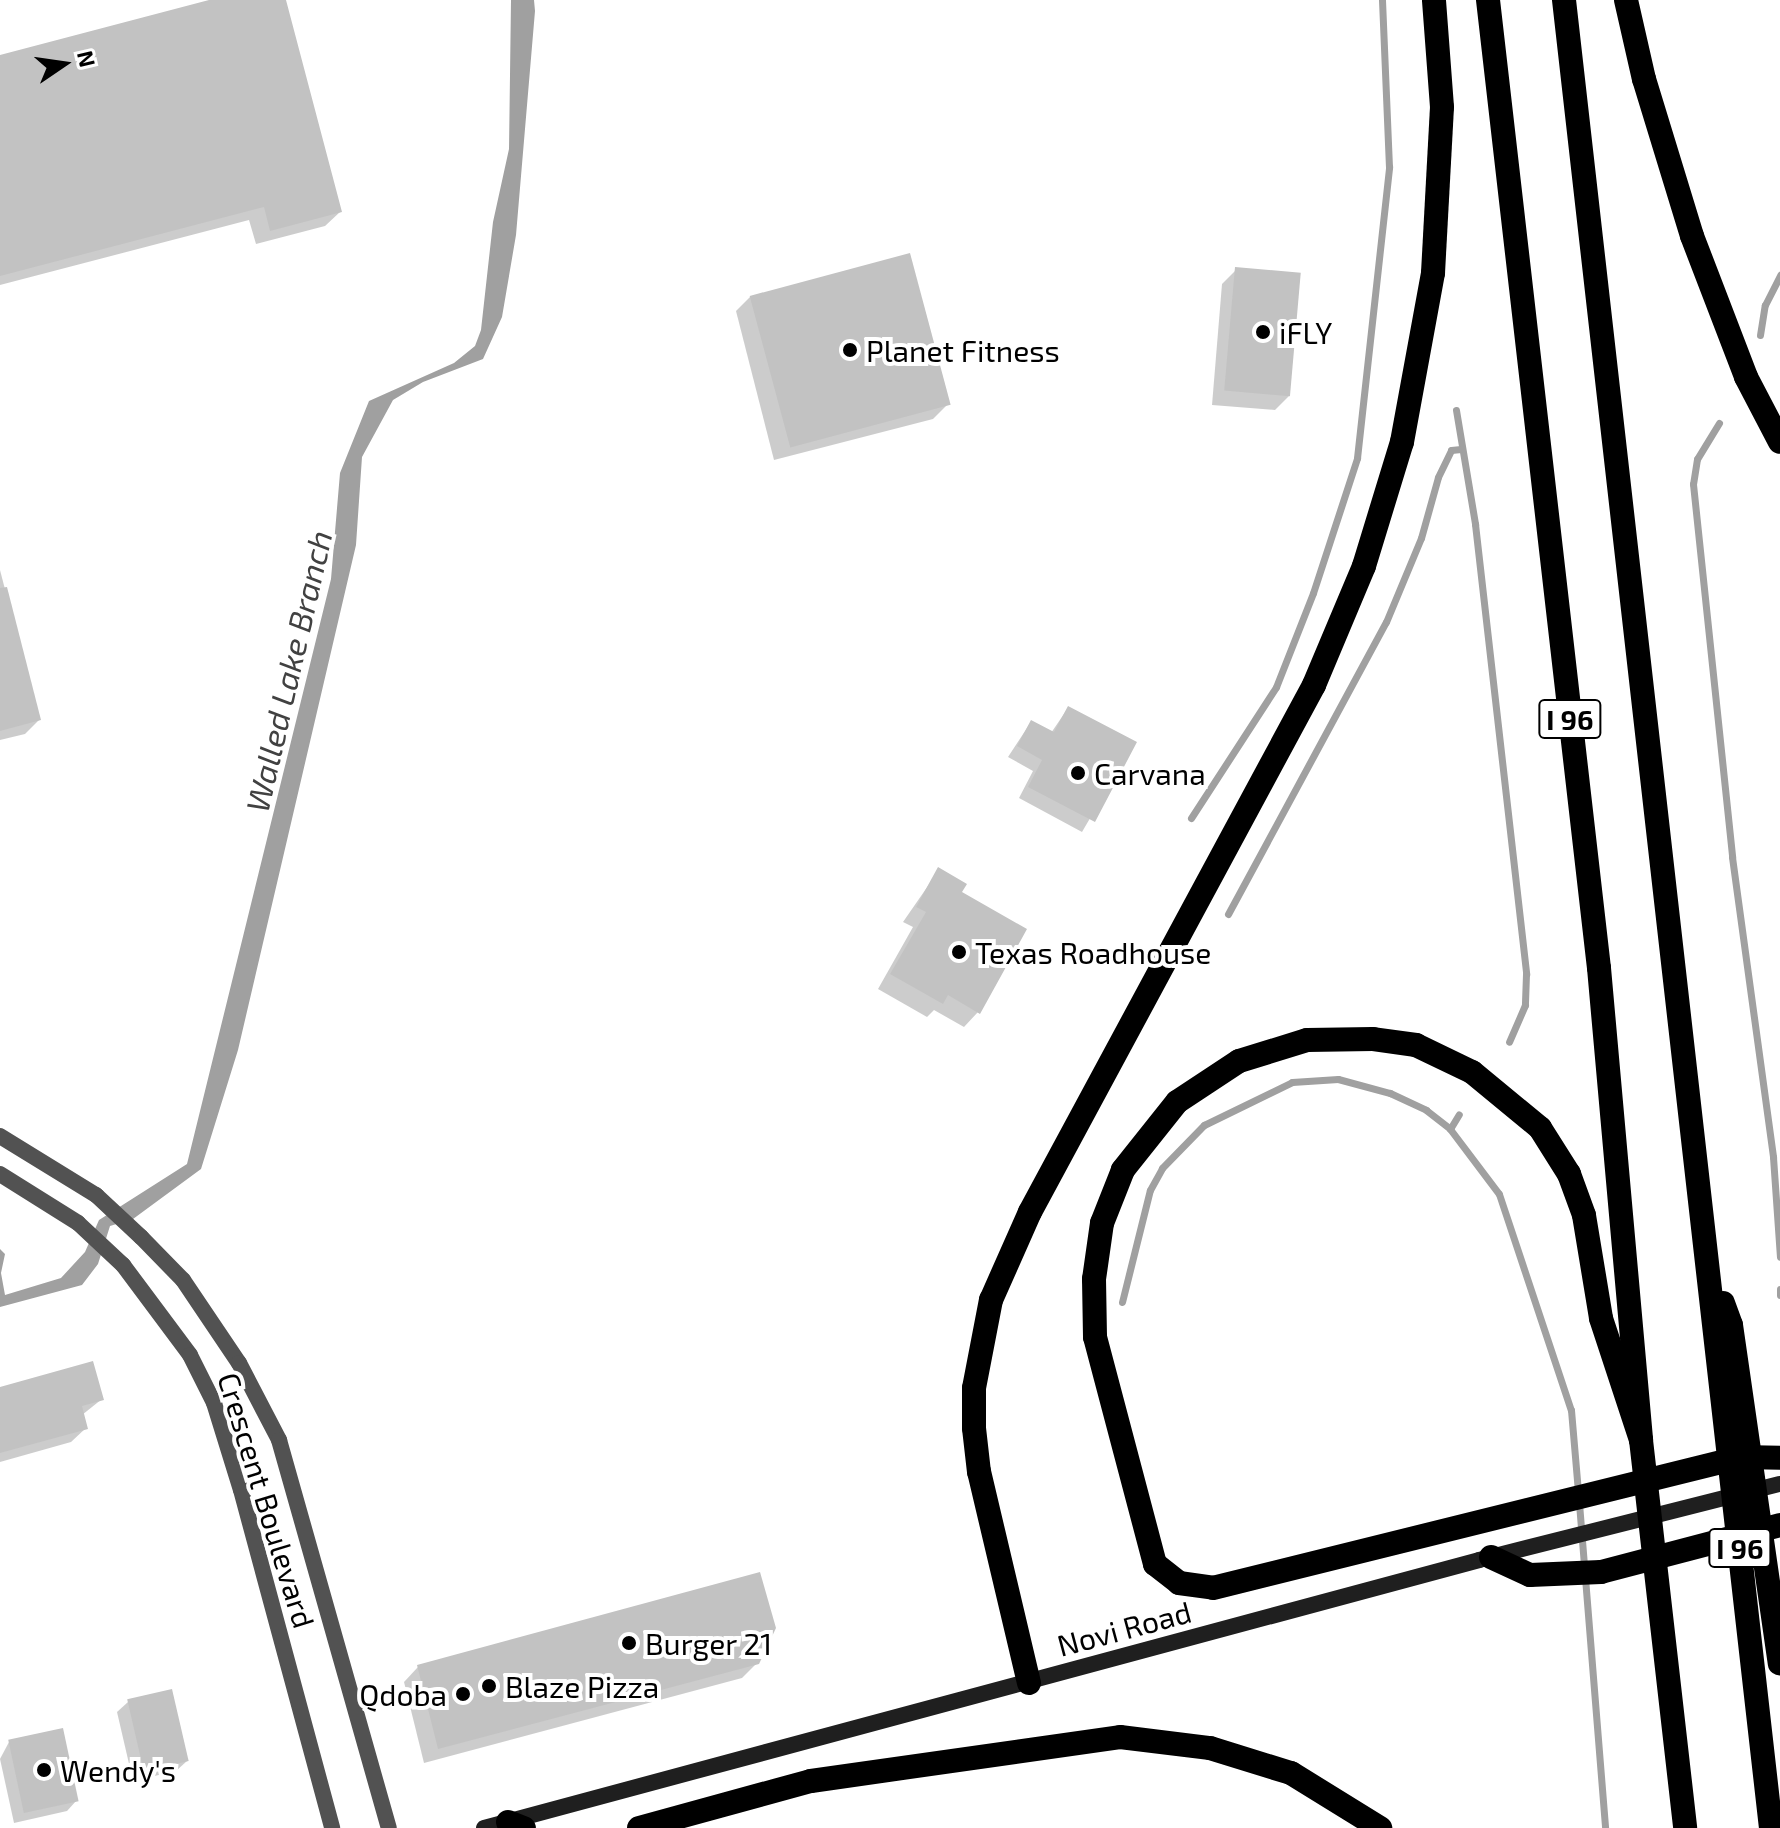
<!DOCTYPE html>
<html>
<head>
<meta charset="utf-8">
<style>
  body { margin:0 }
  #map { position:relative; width:1780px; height:1828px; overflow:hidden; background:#fff; font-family:"Exo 2",sans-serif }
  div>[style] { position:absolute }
  .water>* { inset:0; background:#a0a0a0 }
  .shadow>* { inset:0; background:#0003 }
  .stream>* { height:7px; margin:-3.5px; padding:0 3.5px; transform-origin:3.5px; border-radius:3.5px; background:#a0a0a0 }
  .building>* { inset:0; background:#c2c2c2; transform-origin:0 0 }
  .minor>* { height:16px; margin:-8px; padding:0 8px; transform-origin:8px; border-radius:8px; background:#525252 }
  .secondary>* { height:16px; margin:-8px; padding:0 8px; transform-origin:8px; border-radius:8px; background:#1f1f1f }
  .motorway>* { height:24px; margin:-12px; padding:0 12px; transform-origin:12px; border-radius:12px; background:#000 }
  .dots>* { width:22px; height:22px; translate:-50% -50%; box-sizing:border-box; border:4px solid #fff; border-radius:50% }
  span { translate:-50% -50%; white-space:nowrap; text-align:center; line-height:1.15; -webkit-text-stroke:8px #fff; paint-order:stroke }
  .shield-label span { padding:2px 6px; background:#fff; border:2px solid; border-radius:6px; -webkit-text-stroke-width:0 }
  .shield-label { font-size:28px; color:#000; font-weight:700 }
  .poi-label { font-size:30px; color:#000 }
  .left { translate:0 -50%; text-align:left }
  .right { translate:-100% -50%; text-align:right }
  .street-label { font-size:30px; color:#000 }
  .water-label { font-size:32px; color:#414141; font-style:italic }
  .north { position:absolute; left:24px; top:24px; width:80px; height:80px; -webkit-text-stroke:6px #fff; paint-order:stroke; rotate:77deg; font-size:22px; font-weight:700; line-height:32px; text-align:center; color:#000 }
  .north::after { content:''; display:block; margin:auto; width:28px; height:36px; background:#000; clip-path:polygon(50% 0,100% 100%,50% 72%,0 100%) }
</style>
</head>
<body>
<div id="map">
  <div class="water">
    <div style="clip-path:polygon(511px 0,534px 0,535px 11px,516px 235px,502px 317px,483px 359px,423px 382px,393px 400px,362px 457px,356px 545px,238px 1050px,201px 1169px,133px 1219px,110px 1226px,98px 1264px,82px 1285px,0 1307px,0 1249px,5px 1254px,1px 1273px,5px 1295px,61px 1278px,85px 1252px,99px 1220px,187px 1164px,331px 579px,340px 473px,369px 401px,454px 363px,475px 346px,481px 330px,493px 222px,509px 149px)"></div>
  </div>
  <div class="shadow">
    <div style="clip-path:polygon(217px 0,284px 0,340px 212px,325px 226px,256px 244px,249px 220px,0 285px,0 57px)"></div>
    <div style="clip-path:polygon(1236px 270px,1289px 396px,1275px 410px,1212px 405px,1222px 284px)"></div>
    <div style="clip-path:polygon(750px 297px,948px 404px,933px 419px,774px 460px,736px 311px)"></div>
    <div style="clip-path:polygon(0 570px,39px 720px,25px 734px,0 740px)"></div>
    <div style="clip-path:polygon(1068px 708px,1134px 743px,1082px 832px,1019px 798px,1033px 771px,1008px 757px,1031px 722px,1051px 733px)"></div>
    <div style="clip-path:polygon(939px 870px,960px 893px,978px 1012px,964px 1027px,934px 1010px,927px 1017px,878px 989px,913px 927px,903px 922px)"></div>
    <div style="clip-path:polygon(0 1389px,102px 1399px,82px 1415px,86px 1428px,71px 1442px,0 1462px)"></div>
    <div style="clip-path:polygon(757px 1663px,742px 1678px,424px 1763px,404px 1682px,418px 1667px)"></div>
    <div style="clip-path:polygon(128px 1702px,187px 1761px,176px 1771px,133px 1781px,117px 1712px)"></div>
    <div style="clip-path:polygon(9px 1742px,77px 1800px,67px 1811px,14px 1823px,0 1759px)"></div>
  </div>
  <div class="stream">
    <div style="left:1760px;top:335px;width:30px;rotate:-81deg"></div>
    <div style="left:1765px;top:305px;width:34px;rotate:-63deg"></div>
    <div style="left:1456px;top:410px;width:116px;rotate:80.5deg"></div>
    <div style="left:1475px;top:524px;width:453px;rotate:83.5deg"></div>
    <div style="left:1526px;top:974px;width:31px;rotate:92deg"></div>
    <div style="left:1525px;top:1005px;width:40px;rotate:113.4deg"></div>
    <div style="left:1719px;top:423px;width:42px;rotate:121.4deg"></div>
    <div style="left:1697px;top:459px;width:25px;rotate:99deg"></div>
    <div style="left:1693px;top:484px;width:375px;rotate:84deg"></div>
    <div style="left:1732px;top:857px;width:303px;rotate:82.2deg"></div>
    <div style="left:1773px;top:1157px;width:100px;rotate:86deg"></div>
    <div style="left:1191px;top:818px;width:156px;rotate:-57deg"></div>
    <div style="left:1276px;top:687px;width:101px;rotate:-68.5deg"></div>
    <div style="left:1313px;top:593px;width:142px;rotate:-71.9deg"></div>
    <div style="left:1357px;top:458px;width:293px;rotate:-83.7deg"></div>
    <div style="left:1389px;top:167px;width:167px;rotate:-92.4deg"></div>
    <div style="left:1228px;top:914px;width:332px;rotate:-61.6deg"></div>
    <div style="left:1386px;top:622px;width:91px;rotate:-67.4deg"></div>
    <div style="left:1421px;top:538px;width:63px;rotate:-74.4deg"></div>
    <div style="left:1438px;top:477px;width:30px;rotate:-64deg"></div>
    <div style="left:1451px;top:450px;width:10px;rotate:-6deg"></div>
    <div style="left:1450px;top:1129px;width:17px;rotate:-59deg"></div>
    <div style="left:1780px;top:1289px;width:6px;rotate:90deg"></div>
    <div style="left:1122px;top:1302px;width:115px;rotate:-76deg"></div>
    <div style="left:1150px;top:1190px;width:25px;rotate:-61deg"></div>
    <div style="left:1162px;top:1168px;width:60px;rotate:-45.7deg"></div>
    <div style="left:1204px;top:1125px;width:98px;rotate:-26deg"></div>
    <div style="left:1292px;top:1082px;width:46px;rotate:-3.7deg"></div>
    <div style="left:1338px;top:1079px;width:54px;rotate:15.1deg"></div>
    <div style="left:1390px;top:1093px;width:40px;rotate:25deg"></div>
    <div style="left:1426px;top:1110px;width:31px;rotate:38deg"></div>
    <div style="left:1450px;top:1129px;width:81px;rotate:53deg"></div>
    <div style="left:1499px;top:1194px;width:228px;rotate:71.6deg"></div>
    <div style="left:1571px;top:1410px;width:81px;rotate:85.1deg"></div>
    <div style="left:1579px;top:1503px;width:326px;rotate:85.4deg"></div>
  </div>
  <div class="building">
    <div style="clip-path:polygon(209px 0,286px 0,342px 212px,270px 231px,264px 207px,0 276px,0 55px)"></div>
    <div style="left:910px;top:253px;width:157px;height:166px;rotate:75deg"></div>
    <div style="left:1235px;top:267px;width:66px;height:124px;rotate:5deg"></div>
    <div style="clip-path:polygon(7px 587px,41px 720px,0 731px,0 588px)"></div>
    <div style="clip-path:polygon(1068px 706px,1137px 742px,1095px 822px,1028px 787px,1042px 760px,1017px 746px,1031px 720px,1054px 732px)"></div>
    <div style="clip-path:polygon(938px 867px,967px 884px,962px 892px,1027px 929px,980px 1014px,948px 995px,943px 1004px,890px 974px,926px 912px,916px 907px)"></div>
    <div style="clip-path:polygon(93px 1361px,104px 1400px,82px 1406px,88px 1429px,0 1453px,0 1387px)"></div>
    <div style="clip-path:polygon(760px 1572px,776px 1628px,759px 1664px,438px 1749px,417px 1665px)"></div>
    <div style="left:172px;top:1689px;width:74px;height:46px;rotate:77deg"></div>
    <div style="left:63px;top:1728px;width:75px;height:56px;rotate:78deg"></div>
  </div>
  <div class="minor">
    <div style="left:0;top:1136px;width:113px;rotate:31.6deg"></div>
    <div style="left:96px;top:1195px;width:62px;rotate:43deg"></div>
    <div style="left:141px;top:1237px;width:60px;rotate:45.7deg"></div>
    <div style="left:183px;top:1280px;width:100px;rotate:56deg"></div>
    <div style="left:239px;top:1363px;width:87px;rotate:62.5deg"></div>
    <div style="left:279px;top:1440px;width:403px;rotate:74.2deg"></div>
    <div style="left:0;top:1174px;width:92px;rotate:32.1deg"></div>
    <div style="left:78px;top:1223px;width:62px;rotate:43deg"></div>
    <div style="left:123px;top:1265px;width:112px;rotate:53.3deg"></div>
    <div style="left:190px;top:1355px;width:54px;rotate:63.4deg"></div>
    <div style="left:214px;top:1403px;width:91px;rotate:72.8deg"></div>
    <div style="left:241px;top:1490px;width:350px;rotate:74.9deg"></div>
  </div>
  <div class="secondary">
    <div style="left:484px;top:1828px;width:1030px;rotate:-15.07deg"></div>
    <div style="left:1479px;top:1560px;width:310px;rotate:-14.2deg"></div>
  </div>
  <div class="motorway">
    <div style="left:1488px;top:0;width:974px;rotate:83.46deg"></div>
    <div style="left:1599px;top:968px;width:474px;rotate:84.9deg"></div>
    <div style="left:1641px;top:1440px;width:390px;rotate:83.5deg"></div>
    <div style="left:1564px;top:0;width:1840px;rotate:83.54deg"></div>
    <div style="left:1626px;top:0;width:81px;rotate:77.2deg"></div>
    <div style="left:1644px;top:79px;width:164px;rotate:73deg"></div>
    <div style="left:1692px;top:236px;width:151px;rotate:69deg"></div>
    <div style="left:1746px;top:377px;width:73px;rotate:62.4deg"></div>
    <div style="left:1723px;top:1303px;width:23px;rotate:70deg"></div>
    <div style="left:1731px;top:1325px;width:342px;rotate:81.8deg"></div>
    <div style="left:1641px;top:1440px;width:128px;rotate:-108.2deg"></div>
    <div style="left:1601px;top:1318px;width:104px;rotate:-99.4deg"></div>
    <div style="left:1584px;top:1215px;width:44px;rotate:-110.1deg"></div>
    <div style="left:1569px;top:1174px;width:54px;rotate:-122.2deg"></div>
    <div style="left:1540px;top:1128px;width:88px;rotate:-140.5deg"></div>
    <div style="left:1472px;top:1072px;width:62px;rotate:-154.3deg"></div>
    <div style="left:1416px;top:1045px;width:43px;rotate:-172.1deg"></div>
    <div style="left:1373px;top:1039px;width:66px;rotate:179.1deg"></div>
    <div style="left:1307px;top:1040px;width:71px;rotate:162.8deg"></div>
    <div style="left:1239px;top:1061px;width:74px;rotate:146.5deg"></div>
    <div style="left:1177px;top:1102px;width:87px;rotate:128.5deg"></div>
    <div style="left:1123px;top:1170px;width:57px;rotate:111.6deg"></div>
    <div style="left:1102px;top:1223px;width:57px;rotate:98.1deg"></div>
    <div style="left:1094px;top:1279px;width:58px;rotate:89deg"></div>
    <div style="left:1095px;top:1337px;width:235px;rotate:75.2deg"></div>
    <div style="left:1155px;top:1564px;width:31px;rotate:38deg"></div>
    <div style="left:1179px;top:1583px;width:34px;rotate:8deg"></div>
    <div style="left:1213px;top:1588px;width:544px;rotate:-13.93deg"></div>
    <div style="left:1741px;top:1457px;width:39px;rotate:1deg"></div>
    <div style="left:1491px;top:1557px;width:43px;rotate:24.8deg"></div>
    <div style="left:1530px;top:1575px;width:71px;rotate:-2.4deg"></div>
    <div style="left:1601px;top:1572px;width:185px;rotate:-14.7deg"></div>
    <div style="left:1029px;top:1683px;width:217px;rotate:-103.3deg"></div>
    <div style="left:979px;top:1472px;width:44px;rotate:-96.5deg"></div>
    <div style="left:974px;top:1428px;width:40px;rotate:-90deg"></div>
    <div style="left:974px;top:1388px;width:90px;rotate:-79.1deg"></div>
    <div style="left:991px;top:1300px;width:96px;rotate:-66.1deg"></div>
    <div style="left:1030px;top:1212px;width:599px;rotate:-61.68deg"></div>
    <div style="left:1314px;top:685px;width:129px;rotate:-67.2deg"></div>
    <div style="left:1364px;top:566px;width:130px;rotate:-73deg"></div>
    <div style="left:1402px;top:442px;width:172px;rotate:-79.6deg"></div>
    <div style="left:1433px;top:273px;width:166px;rotate:-86.9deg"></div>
    <div style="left:1442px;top:107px;width:107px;rotate:-94.3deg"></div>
    <div style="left:508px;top:1822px;width:17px;rotate:21deg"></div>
    <div style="left:639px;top:1828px;width:178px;rotate:-15.3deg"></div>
    <div style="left:811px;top:1781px;width:312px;rotate:-8.1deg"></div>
    <div style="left:1120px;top:1737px;width:91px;rotate:7deg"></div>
    <div style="left:1210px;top:1748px;width:85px;rotate:17.2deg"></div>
    <div style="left:1291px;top:1773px;width:105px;rotate:31.7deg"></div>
  </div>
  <div class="dots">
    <div style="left:1263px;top:332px;background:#000"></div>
    <div style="left:850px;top:350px;background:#000"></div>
    <div style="left:1078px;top:773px;background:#000"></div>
    <div style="left:959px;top:952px;background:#000"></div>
    <div style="left:629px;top:1643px;background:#000"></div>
    <div style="left:489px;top:1686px;background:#000"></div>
    <div style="left:463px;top:1694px;background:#000"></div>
    <div style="left:44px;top:1770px;background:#000"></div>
  </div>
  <div class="shield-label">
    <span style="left:1570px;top:719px">I 96</span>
    <span style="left:1740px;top:1548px">I 96</span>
  </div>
  <div class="poi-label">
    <span class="left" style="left:1279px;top:332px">iFLY</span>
    <span class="left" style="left:866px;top:350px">Planet Fitness</span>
    <span class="left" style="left:1094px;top:773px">Carvana</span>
    <span class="left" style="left:975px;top:952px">Texas Roadhouse</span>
    <span class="left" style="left:645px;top:1643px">Burger 21</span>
    <span class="left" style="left:505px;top:1686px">Blaze Pizza</span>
    <span class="right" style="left:447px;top:1694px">Qdoba</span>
    <span class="left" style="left:60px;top:1770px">Wendy's</span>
  </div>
  <div class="street-label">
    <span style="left:267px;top:1500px;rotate:73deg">Crescent Boulevard</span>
    <span style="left:1124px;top:1628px;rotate:-15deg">Novi Road</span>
  </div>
  <div class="water-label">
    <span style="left:288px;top:671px;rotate:-77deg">Walled Lake Branch</span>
  </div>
  <div class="north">N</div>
</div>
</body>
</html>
